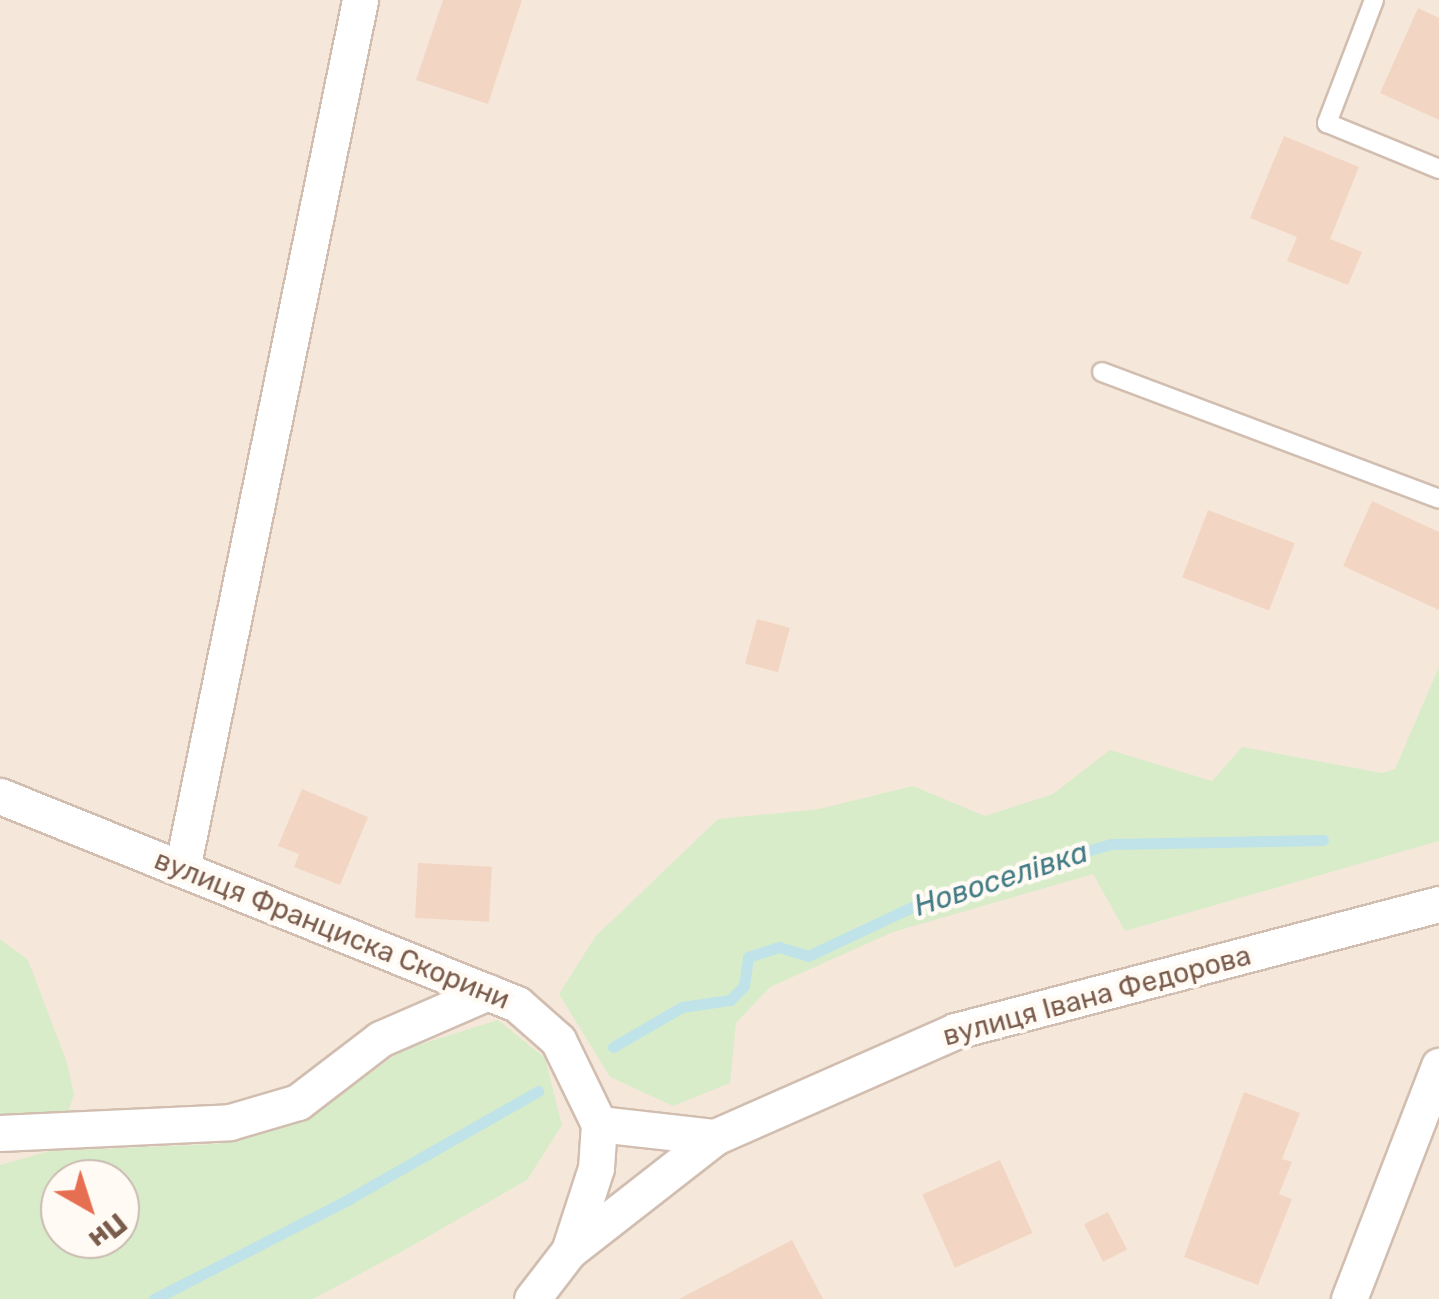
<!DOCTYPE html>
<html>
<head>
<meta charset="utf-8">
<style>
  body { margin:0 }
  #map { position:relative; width:1439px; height:1299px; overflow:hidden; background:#fdf6ec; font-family:Rubik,sans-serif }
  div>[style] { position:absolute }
  .residential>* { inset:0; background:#f5e8da }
  .green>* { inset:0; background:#d8ecc9 }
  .stream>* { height:11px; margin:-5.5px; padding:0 5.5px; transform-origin:5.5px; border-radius:5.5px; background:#bfe3e8 }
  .building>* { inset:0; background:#f3d5c3; transform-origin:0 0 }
  .roads { filter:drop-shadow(2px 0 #d1beb0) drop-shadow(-2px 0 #d1beb0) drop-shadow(0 2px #d1beb0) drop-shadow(0 -2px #d1beb0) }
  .service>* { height:18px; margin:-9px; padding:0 9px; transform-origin:9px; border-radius:9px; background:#fff }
  .minor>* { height:35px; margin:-17.5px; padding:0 17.5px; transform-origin:17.5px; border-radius:17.5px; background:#fff }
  span { translate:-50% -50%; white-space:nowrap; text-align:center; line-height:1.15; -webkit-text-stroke:9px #fffaf3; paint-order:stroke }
  .street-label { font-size:28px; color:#7a5c4d }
  .water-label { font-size:30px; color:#437c86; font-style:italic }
  .north { position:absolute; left:40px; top:1159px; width:100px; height:100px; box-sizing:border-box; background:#fffaf3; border:2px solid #cabbb1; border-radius:50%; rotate:141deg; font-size:28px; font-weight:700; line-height:40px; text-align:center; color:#7a5c4d }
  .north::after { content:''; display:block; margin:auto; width:35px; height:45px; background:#e76f51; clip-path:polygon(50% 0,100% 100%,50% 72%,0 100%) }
</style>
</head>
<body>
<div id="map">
  <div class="residential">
    <div style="clip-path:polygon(evenodd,0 0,1439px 0,1439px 1299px,0 1299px,0 0,60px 1179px,120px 1179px,120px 1239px,60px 1239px,60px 1179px)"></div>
  </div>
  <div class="green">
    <div style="clip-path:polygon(1439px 667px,1439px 841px,1125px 931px,1093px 874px,893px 932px,770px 987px,736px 1023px,730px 1083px,673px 1106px,610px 1077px,559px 994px,595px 937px,718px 819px,819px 809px,913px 786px,985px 816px,1053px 794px,1110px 750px,1212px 781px,1242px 747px,1382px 773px,1395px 769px)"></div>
    <div style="clip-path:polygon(0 939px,28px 960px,67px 1063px,74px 1094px,68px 1113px,0 1116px)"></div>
    <div style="clip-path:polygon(evenodd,498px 1020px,545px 1058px,562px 1125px,527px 1180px,401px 1252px,313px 1299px,0 1299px,0 1165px,50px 1151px,216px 1144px,308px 1119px,402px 1050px,498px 1020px,60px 1179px,120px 1179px,120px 1239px,60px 1239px,60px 1179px)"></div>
  </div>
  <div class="stream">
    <div style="left:613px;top:1047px;width:80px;rotate:-30.1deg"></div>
    <div style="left:682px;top:1007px;width:49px;rotate:-8.3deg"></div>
    <div style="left:730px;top:1000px;width:20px;rotate:-45deg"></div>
    <div style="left:744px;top:986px;width:29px;rotate:-82deg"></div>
    <div style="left:748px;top:957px;width:33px;rotate:-18deg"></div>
    <div style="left:779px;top:947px;width:30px;rotate:17deg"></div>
    <div style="left:808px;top:956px;width:146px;rotate:-25.2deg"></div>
    <div style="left:940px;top:894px;width:178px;rotate:-16.3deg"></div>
    <div style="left:1111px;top:844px;width:212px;rotate:-1.1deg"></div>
    <div style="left:154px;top:1299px;width:219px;rotate:-27.1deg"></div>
    <div style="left:349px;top:1199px;width:218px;rotate:-29.7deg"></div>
  </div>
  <div class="building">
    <div style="clip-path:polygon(443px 0,522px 0,488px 104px,416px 80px)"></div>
    <div style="clip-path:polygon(1418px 8px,1439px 18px,1439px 120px,1380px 93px)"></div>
    <div style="clip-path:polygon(1284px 136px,1359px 167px,1330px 239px,1362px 252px,1348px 285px,1287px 261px,1297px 237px,1250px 218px)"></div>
    <div style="clip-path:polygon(1372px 501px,1439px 532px,1439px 610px,1343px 566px)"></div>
    <div style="left:1208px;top:510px;width:93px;height:72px;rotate:21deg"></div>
    <div style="left:757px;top:619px;width:34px;height:46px;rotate:15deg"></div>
    <div style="clip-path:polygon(302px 789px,368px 817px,340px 885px,294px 867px,299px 854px,278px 846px)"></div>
    <div style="left:418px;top:863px;width:74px;height:55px;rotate:3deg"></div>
    <div style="clip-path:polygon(1244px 1092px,1300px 1113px,1282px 1159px,1292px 1162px,1279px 1194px,1292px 1199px,1258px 1285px,1184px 1257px)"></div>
    <div style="left:1000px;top:1160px;width:80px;height:85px;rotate:66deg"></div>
    <div style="left:1108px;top:1212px;width:42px;height:27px;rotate:63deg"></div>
    <div style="clip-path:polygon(792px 1240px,823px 1299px,679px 1299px)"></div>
  </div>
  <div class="roads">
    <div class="service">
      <div style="left:1374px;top:0;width:132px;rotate:110.9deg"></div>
      <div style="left:1327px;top:123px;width:121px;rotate:22.3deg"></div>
      <div style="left:1102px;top:372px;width:360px;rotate:20.6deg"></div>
    </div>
    <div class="minor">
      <div style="left:0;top:796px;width:557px;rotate:21.92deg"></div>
      <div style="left:517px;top:1004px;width:55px;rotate:41.3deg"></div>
      <div style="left:558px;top:1040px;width:93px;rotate:64deg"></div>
      <div style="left:599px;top:1124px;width:44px;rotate:93.9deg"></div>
      <div style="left:596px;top:1168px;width:87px;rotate:108deg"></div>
      <div style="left:182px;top:869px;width:887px;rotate:-78.42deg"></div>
      <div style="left:599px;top:1124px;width:117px;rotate:6.4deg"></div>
      <div style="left:0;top:1133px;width:230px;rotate:-2.7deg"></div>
      <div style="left:230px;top:1122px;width:71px;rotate:-16.4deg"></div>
      <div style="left:298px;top:1102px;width:103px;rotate:-37.5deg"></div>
      <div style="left:380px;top:1039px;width:118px;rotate:-23.5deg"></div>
      <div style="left:532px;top:1299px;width:61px;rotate:-52.4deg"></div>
      <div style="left:569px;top:1251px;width:185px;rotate:-38deg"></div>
      <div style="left:715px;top:1137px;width:262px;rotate:-23.8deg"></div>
      <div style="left:955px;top:1031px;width:500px;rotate:-14.7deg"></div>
      <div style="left:1349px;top:1299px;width:250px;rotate:-68.9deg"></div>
    </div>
  </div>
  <div class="street-label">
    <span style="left:332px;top:930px;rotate:22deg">вулиця Франциска Скорини</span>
    <span style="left:1097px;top:996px;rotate:-15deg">вулиця Івана Федорова</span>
  </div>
  <div class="water-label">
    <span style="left:1001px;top:879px;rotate:-18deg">Новоселівка</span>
  </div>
  <div class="north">Пн</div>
</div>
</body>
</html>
